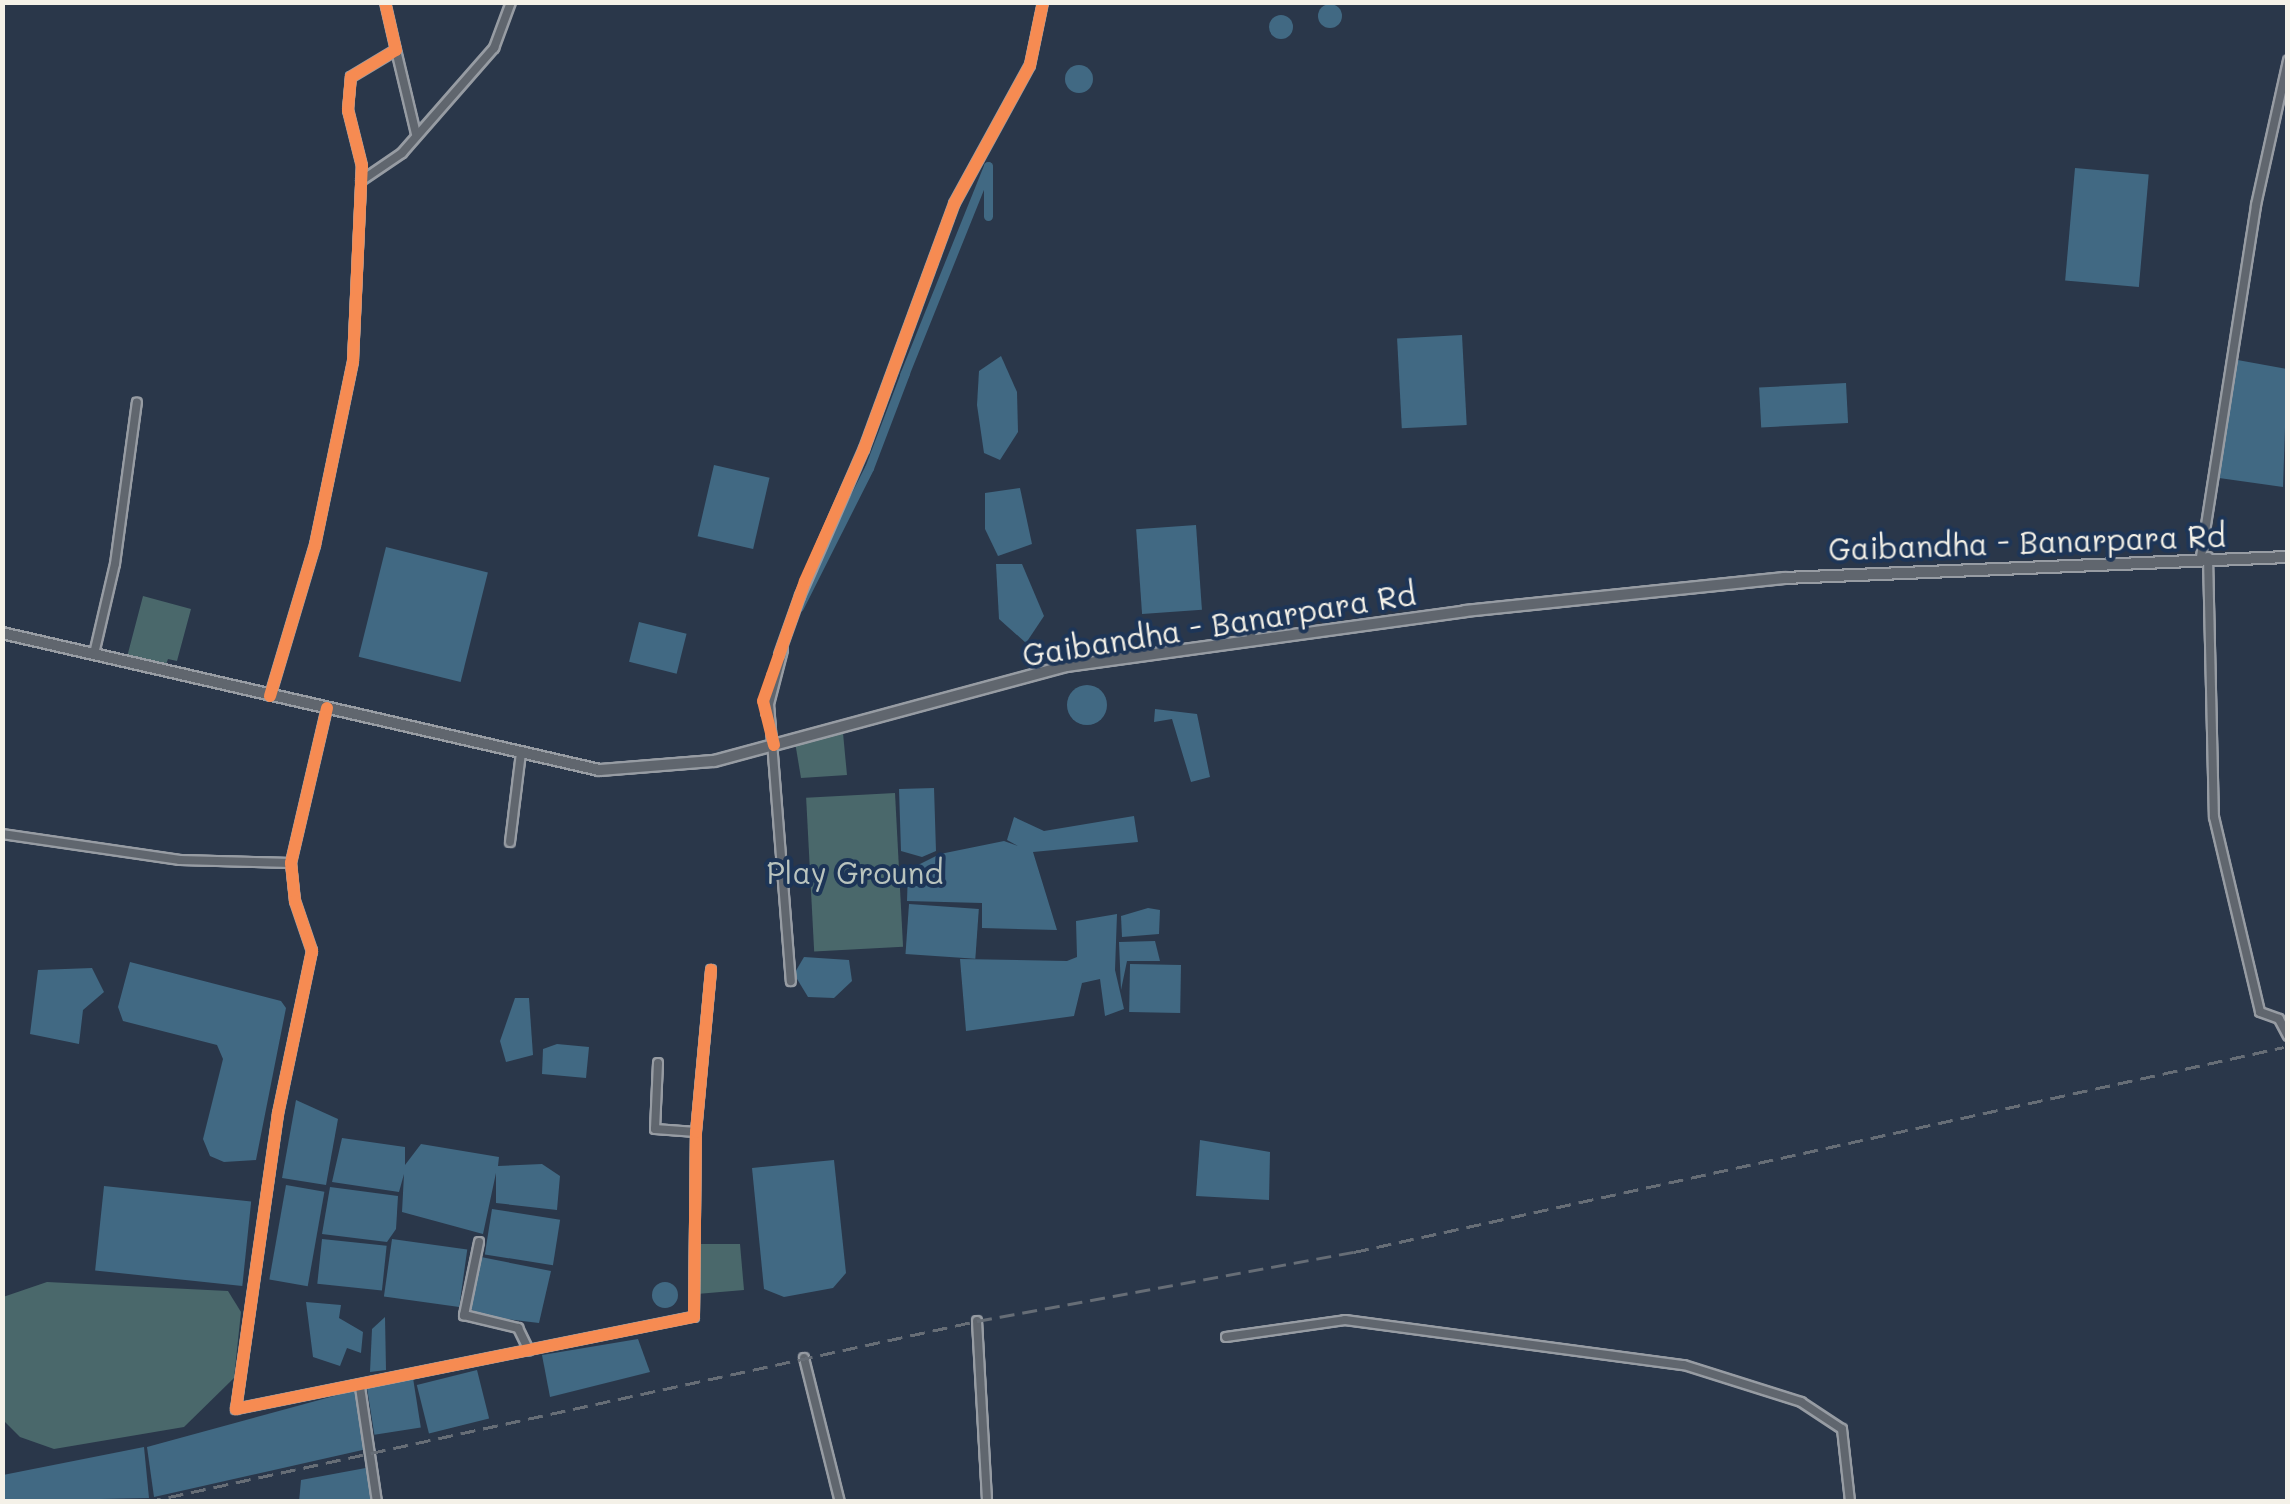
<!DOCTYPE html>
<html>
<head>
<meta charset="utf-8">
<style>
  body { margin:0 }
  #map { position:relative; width:2290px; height:1504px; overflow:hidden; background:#2a374a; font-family:Mali,sans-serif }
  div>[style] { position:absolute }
  .green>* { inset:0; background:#4a686b; transform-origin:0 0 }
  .water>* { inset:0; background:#416983; transform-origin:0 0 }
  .round { border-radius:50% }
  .canal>* { height:9px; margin:-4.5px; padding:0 4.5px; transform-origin:4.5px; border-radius:4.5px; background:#416983 }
  .roads { filter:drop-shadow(2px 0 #979ca3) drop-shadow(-2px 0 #979ca3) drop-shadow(0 2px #979ca3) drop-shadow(0 -2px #979ca3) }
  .minor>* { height:8px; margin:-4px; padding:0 4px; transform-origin:4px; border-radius:4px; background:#60666e }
  .secondary>* { height:10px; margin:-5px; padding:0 5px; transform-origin:5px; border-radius:5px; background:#60666e }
  .rail>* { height:2.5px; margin-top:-1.25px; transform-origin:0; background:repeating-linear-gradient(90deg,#666d76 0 15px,transparent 0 23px) }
  .bridges { filter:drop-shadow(2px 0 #979ca3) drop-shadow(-2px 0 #979ca3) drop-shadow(0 2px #979ca3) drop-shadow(0 -2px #979ca3) }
  .minor-bridge>* { height:8px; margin:-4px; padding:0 4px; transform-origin:4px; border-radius:4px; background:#60666e }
  .cycleway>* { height:12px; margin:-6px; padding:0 6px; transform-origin:6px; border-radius:6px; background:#f68b52 }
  span { translate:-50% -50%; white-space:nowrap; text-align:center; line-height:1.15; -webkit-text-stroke:8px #1d3557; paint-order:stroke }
  .street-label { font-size:30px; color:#f4f1e8 }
  .park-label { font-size:30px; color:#bac4be }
  .frame { position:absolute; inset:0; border:5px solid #f4f1e8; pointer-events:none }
</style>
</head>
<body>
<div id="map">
  <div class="green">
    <div style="clip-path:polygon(143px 596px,191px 609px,177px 661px,168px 659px,165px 667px,127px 657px)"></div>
    <div style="clip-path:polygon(843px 733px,847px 775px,801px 778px,795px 742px)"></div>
    <div style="left:895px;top:793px;width:154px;height:89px;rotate:87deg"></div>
    <div style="clip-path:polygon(696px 1244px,740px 1244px,744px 1290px,697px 1294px)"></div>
    <div style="clip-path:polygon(47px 1282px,228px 1291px,241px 1312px,234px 1378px,184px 1427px,54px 1449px,20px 1437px,3px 1420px,3px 1297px)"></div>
  </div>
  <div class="water">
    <div class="round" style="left:1318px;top:4px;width:24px;height:24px"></div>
    <div class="round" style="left:1269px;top:15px;width:24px;height:24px"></div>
    <div class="round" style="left:1065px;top:65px;width:28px;height:28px"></div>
    <div style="left:2075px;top:168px;width:74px;height:113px;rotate:5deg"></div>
    <div style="left:1462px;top:335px;width:90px;height:65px;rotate:87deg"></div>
    <div style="clip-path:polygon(1001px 356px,1017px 392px,1018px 432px,1000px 460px,984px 453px,977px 405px,979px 371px)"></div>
    <div style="clip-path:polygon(2232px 359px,2287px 369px,2283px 487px,2212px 477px)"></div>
    <div style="left:1846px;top:383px;width:40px;height:87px;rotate:87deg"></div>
    <div style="left:714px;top:465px;width:57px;height:73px;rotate:13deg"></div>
    <div style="clip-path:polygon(1020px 488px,1032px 544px,998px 556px,985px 529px,985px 493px)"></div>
    <div style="left:1196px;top:525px;width:85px;height:60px;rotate:86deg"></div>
    <div style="left:386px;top:547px;width:105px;height:113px;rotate:14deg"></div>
    <div style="clip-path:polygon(996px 564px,1022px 564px,1044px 616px,1026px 643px,999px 619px)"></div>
    <div style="left:639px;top:622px;width:49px;height:41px;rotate:14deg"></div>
    <div class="round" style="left:1067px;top:685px;width:40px;height:40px"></div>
    <div style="clip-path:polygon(1155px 709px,1197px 714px,1210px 777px,1191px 782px,1172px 719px,1154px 722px)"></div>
    <div style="clip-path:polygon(934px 788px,936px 851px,922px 857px,901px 851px,899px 789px)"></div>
    <div style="clip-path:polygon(1134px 816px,1138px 842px,1033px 852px,1057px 930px,982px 928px,982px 903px,907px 901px,908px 870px,940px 854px,1004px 841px,1018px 846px,1007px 840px,1014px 817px,1044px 831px)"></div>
    <div style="left:909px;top:904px;width:70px;height:50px;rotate:4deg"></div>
    <div style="clip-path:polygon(1148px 908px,1160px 910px,1159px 934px,1122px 937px,1121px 916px)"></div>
    <div style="clip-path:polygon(1117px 914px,1115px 970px,1124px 1009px,1105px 1016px,1100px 979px,1082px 983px,1074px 1016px,966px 1031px,960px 959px,1067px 961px,1077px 957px,1076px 921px)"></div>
    <div style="clip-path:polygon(1155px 941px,1160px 961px,1127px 961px,1121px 990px,1119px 942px)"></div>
    <div style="clip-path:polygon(804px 957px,849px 960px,852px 981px,834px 998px,808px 997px,794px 974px)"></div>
    <div style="clip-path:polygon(130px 962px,281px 1001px,286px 1008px,256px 1160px,224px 1162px,210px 1156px,203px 1139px,223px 1059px,217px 1045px,123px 1021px,118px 1007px)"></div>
    <div style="left:1181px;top:965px;width:48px;height:51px;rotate:91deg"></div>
    <div style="clip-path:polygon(92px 968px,104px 992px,83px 1010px,79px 1044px,30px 1034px,38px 970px)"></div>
    <div style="clip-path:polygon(515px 998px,529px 998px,533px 1055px,506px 1062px,500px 1041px)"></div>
    <div style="clip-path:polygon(557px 1044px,589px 1047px,586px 1078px,542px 1074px,543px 1049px)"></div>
    <div style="clip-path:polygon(296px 1100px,338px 1119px,326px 1185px,282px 1178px)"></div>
    <div style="clip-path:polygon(342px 1138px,405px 1147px,405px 1165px,421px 1144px,499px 1157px,498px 1166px,542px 1164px,560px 1176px,557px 1210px,496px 1203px,496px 1173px,483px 1234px,402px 1212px,404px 1174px,399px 1192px,332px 1182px)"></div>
    <div style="clip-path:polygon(1200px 1140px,1270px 1152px,1269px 1200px,1196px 1196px)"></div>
    <div style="clip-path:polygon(834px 1160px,846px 1273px,833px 1288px,784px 1297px,764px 1289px,752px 1168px)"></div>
    <div style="left:286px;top:1185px;width:39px;height:96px;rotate:10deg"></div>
    <div style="left:104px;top:1186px;width:148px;height:85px;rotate:6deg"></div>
    <div style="clip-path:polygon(330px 1187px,398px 1196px,396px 1229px,387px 1242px,322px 1234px)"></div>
    <div style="left:492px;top:1209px;width:69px;height:46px;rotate:9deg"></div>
    <div style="left:322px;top:1239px;width:65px;height:45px;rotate:6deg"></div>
    <div style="left:392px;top:1239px;width:76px;height:58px;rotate:8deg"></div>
    <div style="clip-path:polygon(481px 1257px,551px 1271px,539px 1323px,480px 1316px,470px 1308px)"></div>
    <div class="round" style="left:652px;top:1282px;width:26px;height:26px"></div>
    <div style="clip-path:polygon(306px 1302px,341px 1305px,339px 1318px,363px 1332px,361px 1353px,347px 1348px,340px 1366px,313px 1357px)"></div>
    <div style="clip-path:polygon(385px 1317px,386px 1370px,370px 1372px,372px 1329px)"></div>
    <div style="clip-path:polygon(638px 1339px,650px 1372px,550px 1397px,542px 1355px)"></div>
    <div style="left:477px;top:1370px;width:50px;height:62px;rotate:76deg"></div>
    <div style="left:413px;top:1378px;width:50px;height:47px;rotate:81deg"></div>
    <div style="clip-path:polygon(356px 1390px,367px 1449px,154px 1497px,147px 1447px)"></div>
    <div style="clip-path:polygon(144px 1447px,149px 1498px,3px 1501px,3px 1475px)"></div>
    <div style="clip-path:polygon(371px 1467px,372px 1501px,299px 1502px,301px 1480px)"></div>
  </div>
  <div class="canal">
    <div style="left:904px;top:375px;width:225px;rotate:-68.1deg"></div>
    <div style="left:988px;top:166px;width:50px;rotate:90deg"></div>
    <div style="left:799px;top:607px;width:156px;rotate:-63.3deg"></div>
    <div style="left:869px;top:468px;width:102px;rotate:-69.2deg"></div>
  </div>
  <div class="roads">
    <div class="minor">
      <div style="left:396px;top:50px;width:86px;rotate:76.6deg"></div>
      <div style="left:361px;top:181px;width:50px;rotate:-34.3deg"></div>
      <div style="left:402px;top:153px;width:140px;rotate:-48.8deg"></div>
      <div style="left:494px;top:48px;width:49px;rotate:-69.7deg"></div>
      <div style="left:2201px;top:557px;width:356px;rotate:-81.1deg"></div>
      <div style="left:2256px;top:205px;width:148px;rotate:-77.5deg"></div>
      <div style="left:2208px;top:557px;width:260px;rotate:88.7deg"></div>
      <div style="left:2214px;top:817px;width:200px;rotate:76.7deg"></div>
      <div style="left:2260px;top:1012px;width:20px;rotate:20deg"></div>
      <div style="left:2279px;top:1019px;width:19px;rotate:62deg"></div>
      <div style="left:800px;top:596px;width:160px;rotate:-66.5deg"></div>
      <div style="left:864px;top:449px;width:261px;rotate:-69.8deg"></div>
      <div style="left:954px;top:204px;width:158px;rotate:-61.3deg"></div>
      <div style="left:1030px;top:65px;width:64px;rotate:-78.3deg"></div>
      <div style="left:1251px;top:639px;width:17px;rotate:-87deg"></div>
      <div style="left:783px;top:650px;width:56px;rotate:104.5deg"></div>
      <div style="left:769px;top:704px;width:278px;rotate:85.5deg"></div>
      <div style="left:94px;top:654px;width:92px;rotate:-76.9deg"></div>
      <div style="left:115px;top:564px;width:163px;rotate:-82.3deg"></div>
      <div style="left:270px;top:696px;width:158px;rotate:-73.4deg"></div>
      <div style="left:315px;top:545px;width:188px;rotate:-78.3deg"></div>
      <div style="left:353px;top:361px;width:195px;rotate:-87.4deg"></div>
      <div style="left:362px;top:166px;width:58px;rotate:-104deg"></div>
      <div style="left:348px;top:110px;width:33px;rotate:-85deg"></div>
      <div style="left:351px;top:77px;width:52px;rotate:-31deg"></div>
      <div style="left:396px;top:50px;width:49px;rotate:-102.9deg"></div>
      <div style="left:327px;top:708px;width:159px;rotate:103.1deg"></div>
      <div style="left:291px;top:863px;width:38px;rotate:84deg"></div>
      <div style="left:295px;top:901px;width:53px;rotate:71.2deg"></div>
      <div style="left:312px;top:951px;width:167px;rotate:101.8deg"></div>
      <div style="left:278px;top:1114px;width:298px;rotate:98.1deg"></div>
      <div style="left:236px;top:1409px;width:467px;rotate:-11.4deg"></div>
      <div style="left:694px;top:1317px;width:185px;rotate:-89.4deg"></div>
      <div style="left:696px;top:1132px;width:163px;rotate:-84.7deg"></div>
      <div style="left:766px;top:712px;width:36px;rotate:-80deg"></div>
      <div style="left:2px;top:834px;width:180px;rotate:8.3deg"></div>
      <div style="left:180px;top:860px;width:111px;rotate:1.5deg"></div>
      <div style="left:510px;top:842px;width:90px;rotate:-83deg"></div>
      <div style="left:658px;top:1063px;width:66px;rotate:92.6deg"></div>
      <div style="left:655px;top:1129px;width:41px;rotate:4.2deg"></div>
      <div style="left:479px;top:1242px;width:75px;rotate:101.6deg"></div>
      <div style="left:464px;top:1315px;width:56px;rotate:13.5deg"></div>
      <div style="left:518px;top:1328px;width:25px;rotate:64deg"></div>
      <div style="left:977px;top:1321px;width:181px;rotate:86.8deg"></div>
      <div style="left:1226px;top:1337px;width:120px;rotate:-8.1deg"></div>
      <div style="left:1345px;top:1320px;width:342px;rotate:7.6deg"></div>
      <div style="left:1684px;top:1365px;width:123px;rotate:17.5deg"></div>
      <div style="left:1801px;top:1402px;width:49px;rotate:33.4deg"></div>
      <div style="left:1842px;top:1429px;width:73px;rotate:83.7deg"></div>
      <div style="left:804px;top:1358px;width:148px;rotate:76deg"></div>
      <div style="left:360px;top:1387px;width:116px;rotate:81.6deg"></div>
    </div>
    <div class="secondary">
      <div style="left:2px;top:633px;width:613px;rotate:12.92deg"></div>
      <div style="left:599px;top:770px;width:115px;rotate:-4.5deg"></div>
      <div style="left:714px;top:761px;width:365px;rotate:-15.1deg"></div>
      <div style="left:1066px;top:666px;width:403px;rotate:-7.8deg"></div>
      <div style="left:1465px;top:611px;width:321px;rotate:-5.9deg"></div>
      <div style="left:1784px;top:578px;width:504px;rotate:-2.39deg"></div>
    </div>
  </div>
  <div class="rail">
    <div style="left:146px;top:1502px;width:850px;rotate:-12.29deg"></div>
    <div style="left:977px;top:1321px;width:383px;rotate:-10.4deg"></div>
    <div style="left:1354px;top:1252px;width:952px;rotate:-12.43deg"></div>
  </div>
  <div class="bridges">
    <div class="minor-bridge">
      <div style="left:779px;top:655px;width:63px;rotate:-70.4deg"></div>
    </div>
  </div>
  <div class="cycleway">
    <div style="left:270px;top:696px;width:158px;rotate:-73.4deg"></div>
    <div style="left:315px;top:545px;width:188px;rotate:-78.3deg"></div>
    <div style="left:353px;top:361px;width:195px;rotate:-87.4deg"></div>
    <div style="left:362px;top:166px;width:58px;rotate:-104deg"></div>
    <div style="left:348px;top:110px;width:33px;rotate:-85deg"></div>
    <div style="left:351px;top:77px;width:52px;rotate:-31deg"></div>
    <div style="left:396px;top:50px;width:49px;rotate:-102.9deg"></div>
    <div style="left:327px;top:708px;width:159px;rotate:103.1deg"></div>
    <div style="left:291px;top:863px;width:38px;rotate:84deg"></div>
    <div style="left:295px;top:901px;width:53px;rotate:71.2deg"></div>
    <div style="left:312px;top:951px;width:167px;rotate:101.8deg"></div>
    <div style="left:278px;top:1114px;width:298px;rotate:98.1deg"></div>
    <div style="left:236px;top:1409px;width:467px;rotate:-11.4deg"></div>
    <div style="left:694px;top:1317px;width:185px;rotate:-89.4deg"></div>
    <div style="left:696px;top:1132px;width:163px;rotate:-84.7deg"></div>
    <div style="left:774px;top:745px;width:45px;rotate:-104deg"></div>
    <div style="left:763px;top:701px;width:127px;rotate:-70.7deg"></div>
    <div style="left:805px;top:581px;width:145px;rotate:-65.9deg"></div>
    <div style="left:864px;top:449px;width:261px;rotate:-69.8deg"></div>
    <div style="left:954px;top:204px;width:158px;rotate:-61.3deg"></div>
    <div style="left:1030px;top:65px;width:64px;rotate:-78.3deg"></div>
  </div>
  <div class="street-label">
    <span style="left:2027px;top:542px;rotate:-2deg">Gaibandha - Banarpara Rd</span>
    <span style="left:1219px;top:624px;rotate:-9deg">Gaibandha - Banarpara Rd</span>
  </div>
  <div class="park-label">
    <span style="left:855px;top:872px">Play Ground</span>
  </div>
  <div class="frame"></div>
</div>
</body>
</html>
